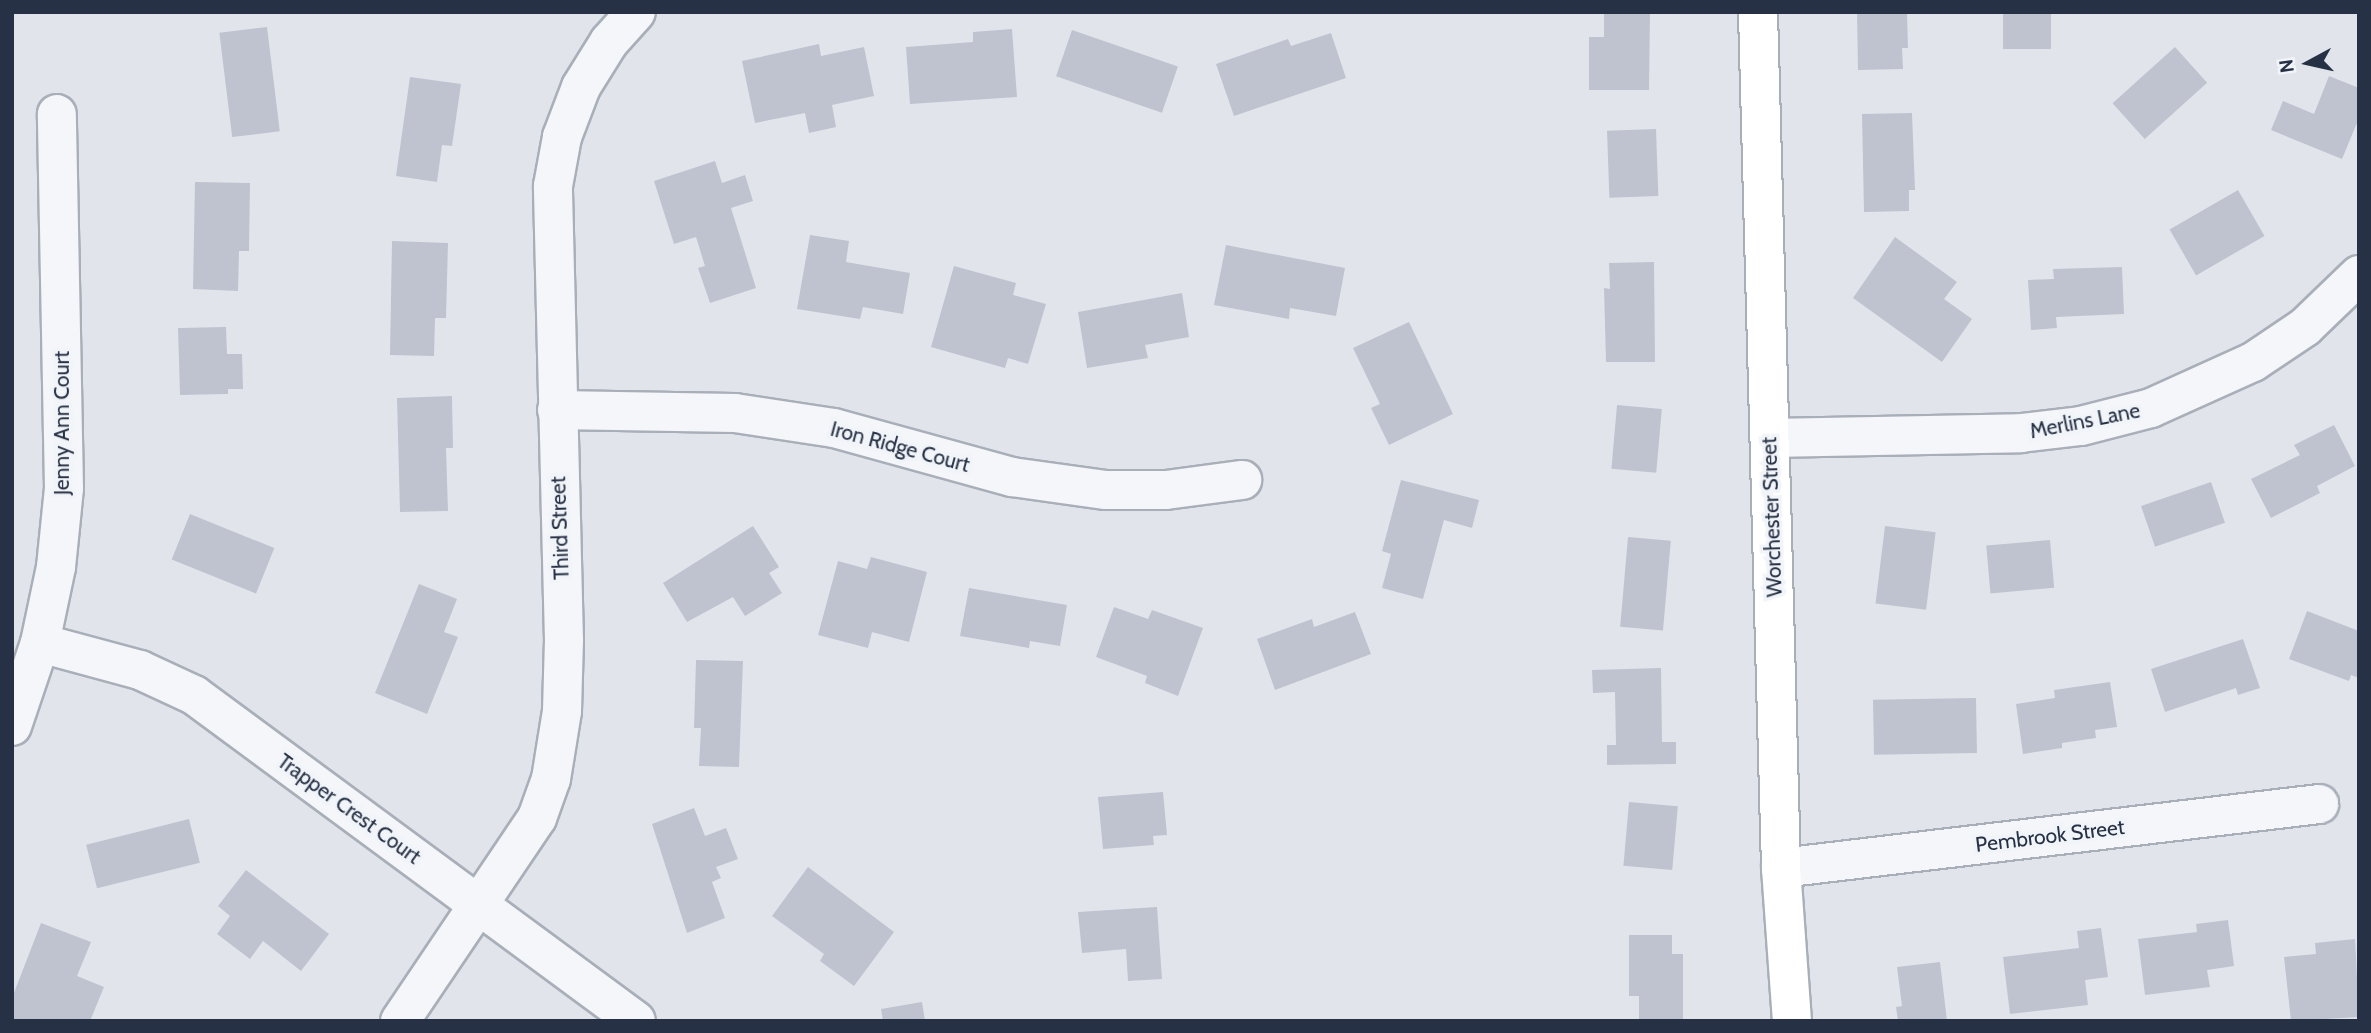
<!DOCTYPE html>
<html>
<head>
<meta charset="utf-8">
<style>
  body { margin:0 }
  #map { position:relative; width:2371px; height:1033px; overflow:hidden; background:#e1e5eb; font-family:Cabin,sans-serif }
  div>[style] { position:absolute }
  .building>* { inset:0; background:#bec3cf; transform-origin:0 0 }
  .roads { filter:drop-shadow(2px 0 #a9afb9) drop-shadow(-2px 0 #a9afb9) drop-shadow(0 2px #a9afb9) drop-shadow(0 -2px #a9afb9) }
  .street>* { height:38px; margin:-19px; padding:0 19px; transform-origin:19px; border-radius:19px; background:#f4f6f9 }
  .secondary>* { height:38px; margin:-19px; padding:0 19px; transform-origin:19px; border-radius:19px; background:#fff }
  span { translate:-50% -50%; white-space:nowrap; text-align:center; line-height:1.15; -webkit-text-stroke:7px #f1f4f8; paint-order:stroke }
  .street-label { font-size:21px; color:#273145 }
  .frame { position:absolute; inset:0; border:14px solid #273145; pointer-events:none }
  .north { position:absolute; left:2273px; top:28px; width:70px; height:70px; -webkit-text-stroke:5px #f1f4f8; paint-order:stroke; rotate:262deg; font-size:19px; font-weight:700; line-height:28px; text-align:center; color:#273145 }
  .north::after { content:''; display:block; margin:auto; width:24px; height:32px; background:#273145; clip-path:polygon(50% 0,100% 100%,50% 72%,0 100%) }
</style>
</head>
<body>
<div id="map">
  <div class="building">
    <div style="clip-path:polygon(1604px 12px,1650px 12px,1649px 90px,1589px 90px,1589px 37px,1604px 37px)"></div>
    <div style="clip-path:polygon(1857px 12px,1907px 12px,1908px 48px,1902px 48px,1903px 69px,1858px 70px)"></div>
    <div style="left:2003px;top:12px;width:48px;height:37px"></div>
    <div style="left:267px;top:27px;width:105px;height:48px;rotate:83deg"></div>
    <div style="clip-path:polygon(1012px 29px,1017px 97px,910px 104px,906px 47px,973px 42px,973px 32px)"></div>
    <div style="left:1072px;top:30px;width:112px;height:49px;rotate:19deg"></div>
    <div style="clip-path:polygon(1331px 33px,1346px 78px,1234px 116px,1216px 64px,1288px 39px,1291px 46px)"></div>
    <div style="clip-path:polygon(819px 44px,821px 56px,864px 47px,874px 96px,832px 105px,836px 127px,809px 133px,805px 113px,755px 123px,742px 61px)"></div>
    <div style="left:2175px;top:47px;width:48px;height:84px;rotate:48deg"></div>
    <div style="clip-path:polygon(2329px 76px,2359px 88px,2359px 118px,2342px 159px,2271px 130px,2283px 101px,2314px 114px)"></div>
    <div style="clip-path:polygon(410px 77px,461px 84px,452px 146px,442px 145px,437px 182px,396px 176px)"></div>
    <div style="clip-path:polygon(1912px 113px,1915px 190px,1909px 190px,1909px 211px,1864px 212px,1862px 114px)"></div>
    <div style="left:1656px;top:129px;width:67px;height:49px;rotate:88deg"></div>
    <div style="clip-path:polygon(715px 161px,722px 183px,745px 175px,753px 201px,731px 208px,756px 288px,710px 303px,698px 268px,705px 266px,696px 237px,674px 244px,654px 181px)"></div>
    <div style="clip-path:polygon(195px 182px,250px 183px,249px 251px,239px 251px,238px 291px,193px 289px)"></div>
    <div style="left:2238px;top:190px;width:53px;height:79px;rotate:60deg"></div>
    <div style="clip-path:polygon(810px 235px,849px 241px,846px 262px,910px 273px,903px 314px,863px 307px,860px 319px,797px 309px)"></div>
    <div style="clip-path:polygon(1895px 237px,1957px 282px,1944px 299px,1972px 319px,1942px 362px,1853px 298px)"></div>
    <div style="clip-path:polygon(392px 241px,448px 243px,446px 318px,435px 318px,434px 356px,390px 355px)"></div>
    <div style="clip-path:polygon(1226px 245px,1345px 268px,1336px 316px,1290px 308px,1289px 319px,1214px 305px)"></div>
    <div style="clip-path:polygon(1654px 262px,1655px 362px,1606px 362px,1604px 288px,1610px 289px,1609px 263px)"></div>
    <div style="clip-path:polygon(954px 266px,1016px 283px,1013px 295px,1046px 304px,1028px 364px,1008px 358px,1005px 368px,931px 347px)"></div>
    <div style="clip-path:polygon(2122px 267px,2124px 314px,2056px 317px,2057px 328px,2031px 330px,2028px 280px,2054px 279px,2053px 269px)"></div>
    <div style="clip-path:polygon(1182px 293px,1189px 337px,1145px 345px,1148px 358px,1087px 368px,1078px 312px)"></div>
    <div style="clip-path:polygon(1409px 322px,1453px 414px,1389px 445px,1371px 408px,1380px 404px,1353px 348px)"></div>
    <div style="clip-path:polygon(226px 327px,227px 354px,242px 354px,243px 389px,228px 389px,228px 394px,180px 395px,178px 328px)"></div>
    <div style="clip-path:polygon(452px 396px,453px 448px,446px 448px,448px 511px,400px 512px,397px 398px)"></div>
    <div style="left:1617px;top:405px;width:45px;height:64px;rotate:5deg"></div>
    <div style="clip-path:polygon(2334px 425px,2355px 466px,2317px 486px,2320px 493px,2271px 518px,2251px 479px,2300px 455px,2294px 445px)"></div>
    <div style="clip-path:polygon(1401px 480px,1479px 500px,1472px 528px,1444px 520px,1423px 599px,1382px 588px,1391px 554px,1382px 551px)"></div>
    <div style="left:2211px;top:482px;width:43px;height:74px;rotate:71deg"></div>
    <div style="left:190px;top:514px;width:91px;height:49px;rotate:22deg"></div>
    <div style="clip-path:polygon(753px 526px,779px 567px,769px 573px,782px 593px,745px 616px,733px 597px,687px 622px,663px 583px)"></div>
    <div style="left:1885px;top:526px;width:51px;height:78px;rotate:7deg"></div>
    <div style="left:1628px;top:537px;width:43px;height:90px;rotate:5deg"></div>
    <div style="left:2050px;top:540px;width:48px;height:64px;rotate:85deg"></div>
    <div style="clip-path:polygon(871px 557px,927px 572px,909px 642px,872px 632px,868px 648px,818px 635px,838px 561px,867px 569px)"></div>
    <div style="clip-path:polygon(419px 584px,457px 599px,444px 632px,458px 637px,427px 714px,375px 693px)"></div>
    <div style="clip-path:polygon(969px 588px,1067px 605px,1060px 646px,1030px 641px,1029px 648px,960px 636px)"></div>
    <div style="clip-path:polygon(1114px 607px,1148px 619px,1152px 610px,1203px 628px,1178px 696px,1145px 683px,1147px 676px,1096px 657px)"></div>
    <div style="clip-path:polygon(2307px 611px,2359px 631px,2359px 678px,2351px 675px,2349px 681px,2289px 659px)"></div>
    <div style="clip-path:polygon(1355px 612px,1371px 654px,1275px 690px,1257px 639px,1312px 619px,1314px 627px)"></div>
    <div style="clip-path:polygon(2243px 639px,2260px 688px,2238px 695px,2236px 688px,2165px 712px,2151px 669px)"></div>
    <div style="clip-path:polygon(696px 660px,743px 661px,739px 767px,699px 766px,701px 728px,694px 728px)"></div>
    <div style="clip-path:polygon(1661px 668px,1662px 742px,1676px 742px,1676px 764px,1607px 765px,1607px 745px,1616px 745px,1615px 692px,1593px 693px,1592px 670px)"></div>
    <div style="clip-path:polygon(2110px 682px,2117px 727px,2095px 730px,2096px 738px,2062px 743px,2062px 748px,2023px 754px,2016px 704px,2055px 698px,2054px 690px)"></div>
    <div style="left:1976px;top:698px;width:55px;height:103px;rotate:89deg"></div>
    <div style="clip-path:polygon(1163px 792px,1167px 835px,1153px 836px,1154px 845px,1103px 849px,1098px 797px)"></div>
    <div style="left:1629px;top:802px;width:49px;height:64px;rotate:5deg"></div>
    <div style="clip-path:polygon(694px 808px,705px 836px,726px 828px,738px 859px,716px 867px,721px 878px,712px 882px,725px 918px,687px 933px,652px 824px)"></div>
    <div style="left:189px;top:819px;width:45px;height:106px;rotate:76deg"></div>
    <div style="clip-path:polygon(808px 867px,894px 932px,854px 986px,820px 961px,824px 954px,772px 916px)"></div>
    <div style="clip-path:polygon(246px 870px,329px 934px,301px 971px,263px 941px,250px 959px,217px 934px,230px 916px,218px 906px)"></div>
    <div style="clip-path:polygon(1157px 907px,1162px 979px,1128px 981px,1126px 949px,1082px 953px,1078px 912px)"></div>
    <div style="clip-path:polygon(2228px 920px,2234px 966px,2207px 970px,2210px 987px,2145px 995px,2138px 939px,2197px 932px,2196px 924px)"></div>
    <div style="clip-path:polygon(41px 923px,91px 942px,77px 976px,104px 987px,90px 1021px,12px 1021px,12px 998px)"></div>
    <div style="clip-path:polygon(2101px 928px,2108px 977px,2085px 980px,2088px 1005px,2010px 1014px,2003px 957px,2079px 948px,2077px 931px)"></div>
    <div style="clip-path:polygon(1629px 935px,1672px 935px,1672px 954px,1683px 954px,1683px 1021px,1639px 1021px,1639px 996px,1629px 996px)"></div>
    <div style="clip-path:polygon(2355px 939px,2359px 1017px,2291px 1021px,2284px 957px,2316px 954px,2315px 943px)"></div>
    <div style="clip-path:polygon(1940px 962px,1947px 1021px,1898px 1021px,1896px 1007px,1902px 1006px,1897px 967px)"></div>
    <div style="clip-path:polygon(922px 1002px,925px 1021px,883px 1021px,881px 1009px)"></div>
  </div>
  <div class="roads">
    <div class="street">
      <div style="left:557px;top:410px;width:178px;rotate:1deg"></div>
      <div style="left:735px;top:413px;width:100px;rotate:8.6deg"></div>
      <div style="left:834px;top:428px;width:185px;rotate:15.4deg"></div>
      <div style="left:1012px;top:477px;width:95px;rotate:7.9deg"></div>
      <div style="left:1106px;top:490px;width:60px"></div>
      <div style="left:1166px;top:490px;width:77px;rotate:-7.5deg"></div>
      <div style="left:1770px;top:438px;width:251px;rotate:-1.1deg"></div>
      <div style="left:2021px;top:433px;width:60px;rotate:-6.7deg"></div>
      <div style="left:2081px;top:426px;width:72px;rotate:-14.4deg"></div>
      <div style="left:2151px;top:408px;width:112px;rotate:-24.3deg"></div>
      <div style="left:2253px;top:362px;width:63px;rotate:-33.9deg"></div>
      <div style="left:2305px;top:327px;width:75px;rotate:-43.9deg"></div>
      <div style="left:40px;top:643px;width:104px;rotate:15.1deg"></div>
      <div style="left:140px;top:670px;width:60px;rotate:24.8deg"></div>
      <div style="left:194px;top:695px;width:549px;rotate:36.41deg"></div>
      <div style="left:12px;top:726px;width:88px;rotate:-71.4deg"></div>
      <div style="left:40px;top:643px;width:78px;rotate:-78.1deg"></div>
      <div style="left:56px;top:567px;width:79px;rotate:-84.2deg"></div>
      <div style="left:64px;top:488px;width:374px;rotate:-91.1deg"></div>
      <div style="left:1781px;top:868px;width:542px;rotate:-6.78deg"></div>
      <div style="left:400px;top:1021px;width:245px;rotate:-56deg"></div>
      <div style="left:537px;top:818px;width:41px;rotate:-70.3deg"></div>
      <div style="left:551px;top:779px;width:69px;rotate:-80.8deg"></div>
      <div style="left:562px;top:711px;width:70px;rotate:-88.4deg"></div>
      <div style="left:564px;top:641px;width:455px;rotate:-91.4deg"></div>
      <div style="left:553px;top:186px;width:50px;rotate:-79.6deg"></div>
      <div style="left:562px;top:137px;width:53px;rotate:-69.2deg"></div>
      <div style="left:581px;top:87px;width:53px;rotate:-58.1deg"></div>
      <div style="left:609px;top:42px;width:40px;rotate:-48deg"></div>
    </div>
    <div class="secondary">
      <div style="left:1758px;top:12px;width:856px;rotate:88.46deg"></div>
      <div style="left:1781px;top:868px;width:153px;rotate:85.9deg"></div>
    </div>
  </div>
  <div class="street-label">
    <span style="left:2085px;top:421px;rotate:-11deg">Merlins Lane</span>
    <span style="left:62px;top:423px;rotate:-90deg">Jenny Ann Court</span>
    <span style="left:900px;top:447px;rotate:15deg">Iron Ridge Court</span>
    <span style="left:1772px;top:517px;rotate:-92deg">Worchester Street</span>
    <span style="left:560px;top:528px;rotate:-92deg">Third Street</span>
    <span style="left:349px;top:809px;rotate:36deg">Trapper Crest Court</span>
    <span style="left:2050px;top:836px;rotate:-7deg">Pembrook Street</span>
  </div>
  <div class="frame"></div>
  <div class="north">N</div>
</div>
</body>
</html>
